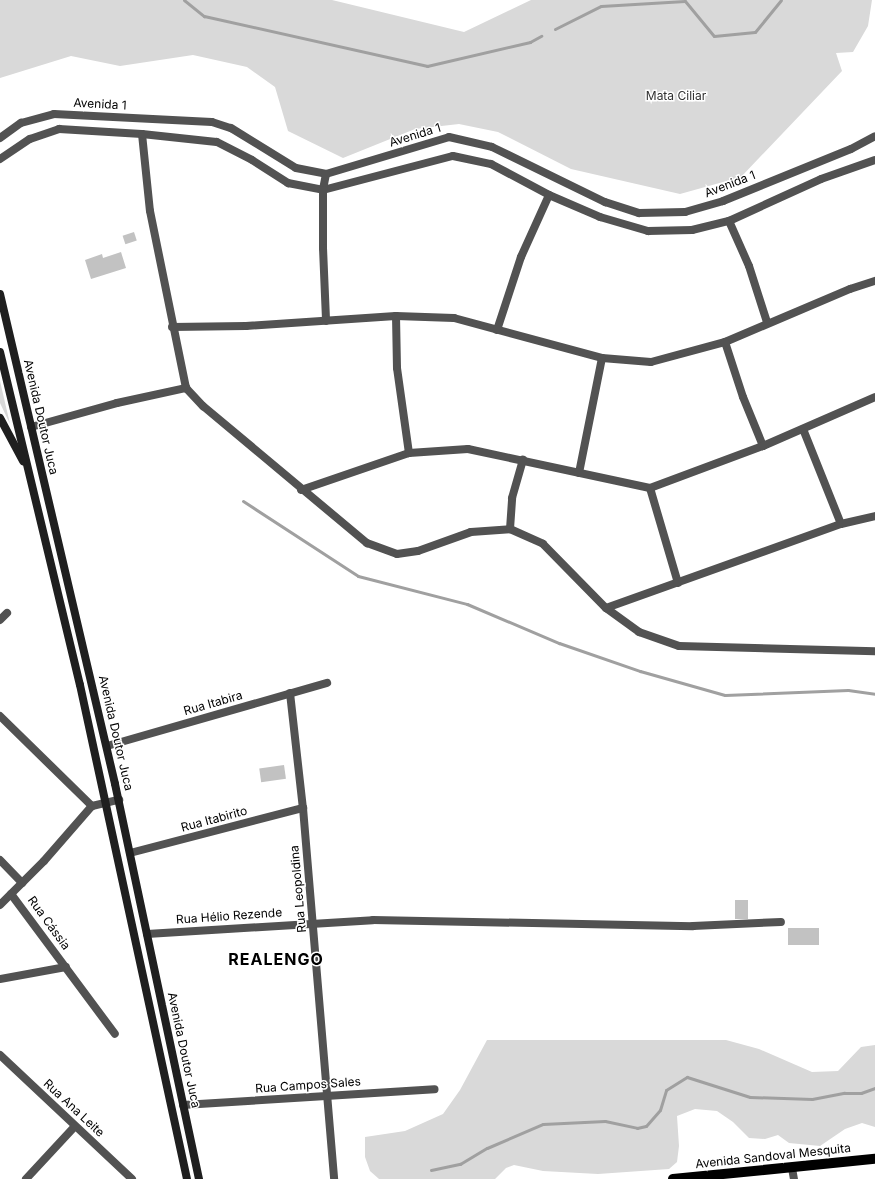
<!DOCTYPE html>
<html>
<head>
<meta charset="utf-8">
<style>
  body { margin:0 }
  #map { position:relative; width:875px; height:1179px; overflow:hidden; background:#fff; font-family:Inter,sans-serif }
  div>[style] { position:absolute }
  .green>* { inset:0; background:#d9d9d9 }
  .stream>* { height:3px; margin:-1.5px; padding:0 1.5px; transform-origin:1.5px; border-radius:1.5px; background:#a0a0a0 }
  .building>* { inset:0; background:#c2c2c2; transform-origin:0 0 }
  .street>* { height:8px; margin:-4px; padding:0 4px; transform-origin:4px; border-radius:4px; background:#525252 }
  .secondary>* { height:8px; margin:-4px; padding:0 4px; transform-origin:4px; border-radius:4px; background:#1f1f1f }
  .primary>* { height:10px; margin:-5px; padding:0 5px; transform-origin:5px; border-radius:5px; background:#000 }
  span { translate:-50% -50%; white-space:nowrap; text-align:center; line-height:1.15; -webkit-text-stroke:3px #fff; paint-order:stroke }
  .park-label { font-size:12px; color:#303030 }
  .street-label { font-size:12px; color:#000 }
  .district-label { font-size:16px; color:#000; font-weight:700; letter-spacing:1px }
</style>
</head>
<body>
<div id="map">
  <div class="green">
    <div style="clip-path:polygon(0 0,332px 0,464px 32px,531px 0,872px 0,868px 26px,853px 52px,836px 53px,842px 71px,741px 177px,680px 194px,571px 169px,498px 132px,459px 124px,415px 129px,343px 158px,288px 131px,275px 87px,247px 67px,193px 55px,120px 66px,71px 56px,0 78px)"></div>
    <div style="clip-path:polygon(0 381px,10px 424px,0 403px)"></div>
    <div style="clip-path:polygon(487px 1040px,726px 1040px,759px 1049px,812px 1072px,838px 1071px,861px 1047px,875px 1045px,875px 1127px,862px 1123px,845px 1129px,820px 1146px,789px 1143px,778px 1135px,765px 1139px,749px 1138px,733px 1122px,717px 1111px,695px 1109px,677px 1116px,679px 1146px,677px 1162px,669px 1169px,598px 1174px,543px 1171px,514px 1165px,506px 1168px,495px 1179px,379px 1179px,370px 1171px,365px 1157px,365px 1137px,405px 1131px,443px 1114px,460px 1090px)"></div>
  </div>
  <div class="stream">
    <div style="left:184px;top:0;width:26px;rotate:39deg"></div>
    <div style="left:204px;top:16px;width:229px;rotate:12.6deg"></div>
    <div style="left:427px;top:66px;width:106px;rotate:-13.1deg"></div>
    <div style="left:530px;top:42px;width:13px;rotate:-29deg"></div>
    <div style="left:555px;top:29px;width:51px;rotate:-26.6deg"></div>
    <div style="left:601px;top:6px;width:84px;rotate:-3.4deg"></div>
    <div style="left:685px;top:1px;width:45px;rotate:50.4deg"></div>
    <div style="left:714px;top:36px;width:41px;rotate:-5.6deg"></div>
    <div style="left:755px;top:32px;width:41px;rotate:-50.9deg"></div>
    <div style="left:243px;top:501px;width:137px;rotate:33.1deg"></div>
    <div style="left:358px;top:576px;width:113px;rotate:14.4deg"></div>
    <div style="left:467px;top:604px;width:100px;rotate:23deg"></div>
    <div style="left:559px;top:643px;width:86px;rotate:19.1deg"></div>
    <div style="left:640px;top:671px;width:88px;rotate:15.8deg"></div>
    <div style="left:725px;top:695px;width:123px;rotate:-2.3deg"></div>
    <div style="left:848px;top:690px;width:27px;rotate:8deg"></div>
    <div style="left:431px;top:1170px;width:30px;rotate:-12deg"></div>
    <div style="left:460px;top:1164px;width:31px;rotate:-31deg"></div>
    <div style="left:487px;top:1148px;width:61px;rotate:-23.2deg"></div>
    <div style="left:543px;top:1124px;width:62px;rotate:-2.8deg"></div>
    <div style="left:605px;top:1121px;width:33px;rotate:12deg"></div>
    <div style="left:637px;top:1128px;width:9px;rotate:-13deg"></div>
    <div style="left:646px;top:1126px;width:21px;rotate:-49deg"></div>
    <div style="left:660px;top:1110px;width:21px;rotate:-73deg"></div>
    <div style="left:666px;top:1090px;width:25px;rotate:-32deg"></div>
    <div style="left:687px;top:1077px;width:66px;rotate:17.6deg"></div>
    <div style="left:750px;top:1097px;width:62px;rotate:1.8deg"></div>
    <div style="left:812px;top:1099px;width:33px;rotate:-11deg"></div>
    <div style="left:844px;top:1093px;width:17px"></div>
    <div style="left:861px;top:1093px;width:15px;rotate:-20deg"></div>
  </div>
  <div class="building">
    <div style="left:134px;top:232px;width:9px;height:12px;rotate:72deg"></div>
    <div style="clip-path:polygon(121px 252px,126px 268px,91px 279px,85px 260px,102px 254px,103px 258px)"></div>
    <div style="left:284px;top:765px;width:14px;height:25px;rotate:82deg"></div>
    <div style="left:735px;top:900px;width:13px;height:19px"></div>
    <div style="left:788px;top:928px;width:31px;height:17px"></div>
  </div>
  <div class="street">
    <div style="left:142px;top:134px;width:77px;rotate:84.1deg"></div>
    <div style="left:150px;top:211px;width:181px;rotate:78.5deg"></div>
    <div style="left:186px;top:388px;width:25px;rotate:47deg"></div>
    <div style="left:203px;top:406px;width:214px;rotate:39.9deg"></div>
    <div style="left:367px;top:543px;width:32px;rotate:20deg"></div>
    <div style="left:397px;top:554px;width:21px;rotate:-8deg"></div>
    <div style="left:418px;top:551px;width:56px;rotate:-19.7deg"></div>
    <div style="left:471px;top:532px;width:39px;rotate:-4deg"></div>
    <div style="left:510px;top:529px;width:36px;rotate:24deg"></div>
    <div style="left:543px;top:544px;width:90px;rotate:45.5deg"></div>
    <div style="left:606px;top:608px;width:41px;rotate:36deg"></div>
    <div style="left:639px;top:632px;width:42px;rotate:19.3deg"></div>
    <div style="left:679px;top:646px;width:196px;rotate:1.5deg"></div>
    <div style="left:0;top:138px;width:26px;rotate:-36deg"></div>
    <div style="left:21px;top:123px;width:34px;rotate:-15deg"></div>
    <div style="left:54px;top:114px;width:158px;rotate:2.9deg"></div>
    <div style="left:212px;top:122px;width:20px;rotate:18deg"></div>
    <div style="left:231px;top:128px;width:76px;rotate:31.6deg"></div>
    <div style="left:296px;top:168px;width:31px;rotate:11deg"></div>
    <div style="left:326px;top:174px;width:128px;rotate:-16.7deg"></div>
    <div style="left:449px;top:137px;width:44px;rotate:13.1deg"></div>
    <div style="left:492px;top:147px;width:126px;rotate:26deg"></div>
    <div style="left:605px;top:202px;width:36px;rotate:18deg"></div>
    <div style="left:639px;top:213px;width:46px;rotate:-1.2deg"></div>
    <div style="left:685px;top:212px;width:40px;rotate:-16deg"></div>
    <div style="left:723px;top:201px;width:138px;rotate:-22.1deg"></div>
    <div style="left:851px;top:149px;width:27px;rotate:-28deg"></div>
    <div style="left:0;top:159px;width:36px;rotate:-34deg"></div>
    <div style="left:30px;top:139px;width:31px;rotate:-19deg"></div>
    <div style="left:59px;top:129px;width:83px;rotate:3.4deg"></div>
    <div style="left:142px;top:134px;width:75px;rotate:6.1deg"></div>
    <div style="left:217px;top:142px;width:39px;rotate:27deg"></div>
    <div style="left:252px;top:160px;width:43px;rotate:32.6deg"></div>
    <div style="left:288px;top:183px;width:36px;rotate:11deg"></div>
    <div style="left:323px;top:190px;width:134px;rotate:-14.7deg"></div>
    <div style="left:453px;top:156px;width:39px;rotate:12deg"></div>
    <div style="left:491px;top:164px;width:66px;rotate:28.1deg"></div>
    <div style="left:549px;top:195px;width:56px;rotate:23.3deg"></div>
    <div style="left:600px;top:217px;width:50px;rotate:16.3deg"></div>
    <div style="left:648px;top:231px;width:44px;rotate:-1.3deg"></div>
    <div style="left:692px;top:230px;width:38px;rotate:-14deg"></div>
    <div style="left:729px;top:221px;width:101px;rotate:-24.5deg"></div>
    <div style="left:821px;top:179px;width:57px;rotate:-19.4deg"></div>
    <div style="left:326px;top:174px;width:16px;rotate:101deg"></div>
    <div style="left:323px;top:190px;width:58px;rotate:90deg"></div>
    <div style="left:323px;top:248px;width:73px;rotate:87.6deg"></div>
    <div style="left:729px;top:221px;width:49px;rotate:66deg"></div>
    <div style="left:749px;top:266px;width:59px;rotate:72.2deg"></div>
    <div style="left:396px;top:316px;width:52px;rotate:88.9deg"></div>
    <div style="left:397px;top:368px;width:86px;rotate:82deg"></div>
    <div style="left:172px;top:327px;width:74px;rotate:-0.8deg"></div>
    <div style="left:246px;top:326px;width:150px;rotate:-3.8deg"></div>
    <div style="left:396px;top:316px;width:58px;rotate:2deg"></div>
    <div style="left:454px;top:318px;width:153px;rotate:15.1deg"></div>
    <div style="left:602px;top:358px;width:49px;rotate:4.7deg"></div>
    <div style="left:651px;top:362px;width:77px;rotate:-15.1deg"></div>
    <div style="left:725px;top:342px;width:136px;rotate:-23deg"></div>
    <div style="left:850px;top:289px;width:26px;rotate:-18deg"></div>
    <div style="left:497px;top:330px;width:77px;rotate:-71.8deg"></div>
    <div style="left:521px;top:257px;width:68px;rotate:-65.7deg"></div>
    <div style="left:725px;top:342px;width:58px;rotate:71.9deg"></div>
    <div style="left:743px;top:397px;width:53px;rotate:67.8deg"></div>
    <div style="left:31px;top:427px;width:89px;rotate:-15.6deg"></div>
    <div style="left:117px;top:403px;width:71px;rotate:-12.3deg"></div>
    <div style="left:803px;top:429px;width:102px;rotate:68.2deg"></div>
    <div style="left:579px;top:473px;width:117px;rotate:-78.7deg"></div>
    <div style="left:650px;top:488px;width:99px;rotate:73.6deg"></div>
    <div style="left:301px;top:490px;width:114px;rotate:-18.9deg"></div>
    <div style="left:409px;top:453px;width:59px;rotate:-3.9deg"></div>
    <div style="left:468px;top:449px;width:186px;rotate:12.1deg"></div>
    <div style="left:650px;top:488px;width:121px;rotate:-20.4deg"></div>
    <div style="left:763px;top:446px;width:122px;rotate:-23.6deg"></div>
    <div style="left:510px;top:529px;width:31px;rotate:-86deg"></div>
    <div style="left:512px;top:498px;width:40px;rotate:-74deg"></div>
    <div style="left:606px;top:608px;width:250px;rotate:-19.7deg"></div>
    <div style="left:841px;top:524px;width:35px;rotate:-13deg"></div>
    <div style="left:0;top:620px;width:10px;rotate:-45deg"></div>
    <div style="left:290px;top:693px;width:116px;rotate:83.6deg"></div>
    <div style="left:303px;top:808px;width:372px;rotate:85.2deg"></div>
    <div style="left:0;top:716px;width:129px;rotate:44.4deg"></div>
    <div style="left:107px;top:746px;width:229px;rotate:-16deg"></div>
    <div style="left:130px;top:853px;width:179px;rotate:-14.6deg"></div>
    <div style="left:0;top:860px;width:32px;rotate:46deg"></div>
    <div style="left:11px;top:894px;width:174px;rotate:53.4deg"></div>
    <div style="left:0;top:905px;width:62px;rotate:-45deg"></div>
    <div style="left:44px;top:861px;width:73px;rotate:-48.9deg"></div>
    <div style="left:92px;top:806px;width:28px;rotate:-13deg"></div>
    <div style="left:147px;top:934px;width:226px;rotate:-3.5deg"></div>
    <div style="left:373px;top:920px;width:320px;rotate:1.1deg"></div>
    <div style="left:693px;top:926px;width:88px;rotate:-2.6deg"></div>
    <div style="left:0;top:979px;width:67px;rotate:-10.3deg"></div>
    <div style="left:0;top:1055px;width:181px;rotate:43.2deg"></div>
    <div style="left:183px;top:1105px;width:252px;rotate:-3.6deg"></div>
    <div style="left:792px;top:1168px;width:11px;rotate:80deg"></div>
    <div style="left:26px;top:1179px;width:72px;rotate:-47.2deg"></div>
  </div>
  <div class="secondary">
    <div style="left:0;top:294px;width:503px;rotate:76.79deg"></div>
    <div style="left:115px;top:784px;width:404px;rotate:78deg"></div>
    <div style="left:0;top:352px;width:342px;rotate:76.5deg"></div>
    <div style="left:80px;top:685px;width:505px;rotate:77.78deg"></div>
    <div style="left:0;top:418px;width:49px;rotate:61.9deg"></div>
  </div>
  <div class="primary">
    <div style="left:673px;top:1179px;width:203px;rotate:-5.7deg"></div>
  </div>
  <div class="park-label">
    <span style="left:676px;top:96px">Mata Ciliar</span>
  </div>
  <div class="street-label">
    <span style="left:100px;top:104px;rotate:3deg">Avenida 1</span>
    <span style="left:415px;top:135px;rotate:-17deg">Avenida 1</span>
    <span style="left:730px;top:184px;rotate:-21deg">Avenida 1</span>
    <span style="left:41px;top:417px;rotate:77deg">Avenida Doutor Juca</span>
    <span style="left:213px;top:703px;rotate:-16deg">Rua Itabira</span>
    <span style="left:116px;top:733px;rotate:77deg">Avenida Doutor Juca</span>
    <span style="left:214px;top:819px;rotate:-15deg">Rua Itabirito</span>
    <span style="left:298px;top:889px;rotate:-95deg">Rua Leopoldina</span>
    <span style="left:229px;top:916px;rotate:-4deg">Rua Hélio Rezende</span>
    <span style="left:49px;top:923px;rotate:54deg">Rua Cássia</span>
    <span style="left:184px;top:1050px;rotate:78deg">Avenida Doutor Juca</span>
    <span style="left:308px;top:1085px;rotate:-4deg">Rua Campos Sales</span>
    <span style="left:74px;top:1108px;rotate:43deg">Rua Ana Leite</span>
    <span style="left:773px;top:1156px;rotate:-6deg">Avenida Sandoval Mesquita</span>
  </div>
  <div class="district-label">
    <span style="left:276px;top:959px">REALENGO</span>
  </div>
</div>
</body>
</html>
